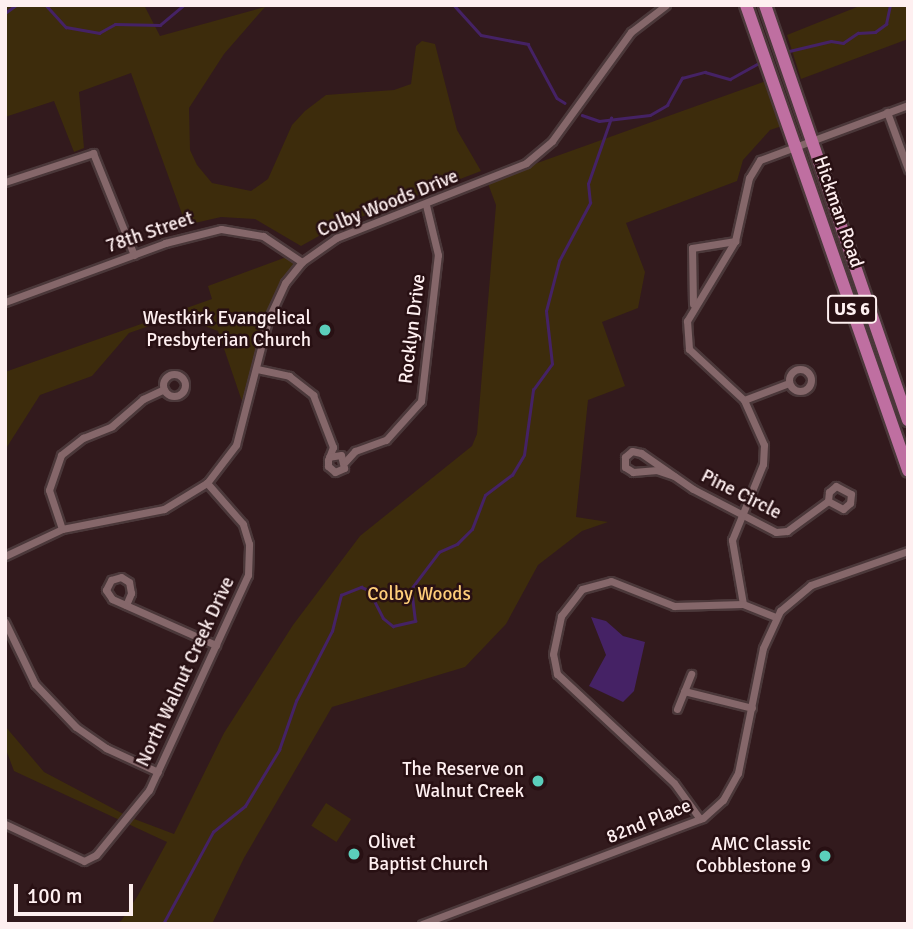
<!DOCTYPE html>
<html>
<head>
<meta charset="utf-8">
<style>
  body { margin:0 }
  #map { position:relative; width:913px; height:929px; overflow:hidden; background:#321a1d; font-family:Signika,sans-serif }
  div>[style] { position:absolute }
  .green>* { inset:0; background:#3d2c0c; transform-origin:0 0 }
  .water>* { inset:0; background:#452265 }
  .stream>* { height:2.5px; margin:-1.25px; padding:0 1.25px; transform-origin:1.25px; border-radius:1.25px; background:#452265 }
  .roads { filter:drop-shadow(2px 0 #4b383a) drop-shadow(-2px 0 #4b383a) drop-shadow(0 2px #4b383a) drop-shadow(0 -2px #4b383a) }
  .minor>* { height:7px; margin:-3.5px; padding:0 3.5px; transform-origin:3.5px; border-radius:3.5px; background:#85676a }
  .minor>.ring { margin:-3.5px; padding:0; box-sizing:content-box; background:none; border:7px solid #85676a; border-radius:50% }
  .primary>* { height:12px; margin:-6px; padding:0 6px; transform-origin:6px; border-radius:6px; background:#bf6fa1 }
  .dots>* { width:19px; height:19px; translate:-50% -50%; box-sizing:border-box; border:4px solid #281013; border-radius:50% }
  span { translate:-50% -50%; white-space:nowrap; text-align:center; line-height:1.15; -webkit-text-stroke:5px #281013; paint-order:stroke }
  .shield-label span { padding:2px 5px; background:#281013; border:2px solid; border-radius:5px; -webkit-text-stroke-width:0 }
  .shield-label { font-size:18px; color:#feeff0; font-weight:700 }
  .street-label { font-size:19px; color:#feeff0 }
  .poi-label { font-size:19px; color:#feeff0 }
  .right { translate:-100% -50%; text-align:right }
  .left { translate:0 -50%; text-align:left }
  .park-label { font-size:19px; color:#fecd79 }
  .frame { position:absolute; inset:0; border:7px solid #feeff0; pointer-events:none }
  .scale { position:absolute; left:14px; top:884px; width:119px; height:32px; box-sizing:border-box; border:4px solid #feeff0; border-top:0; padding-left:9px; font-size:21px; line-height:24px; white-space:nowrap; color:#feeff0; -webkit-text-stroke:5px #281013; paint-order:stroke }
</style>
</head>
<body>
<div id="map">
  <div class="green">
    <div style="clip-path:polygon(5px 5px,144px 5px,160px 36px,265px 7px,224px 54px,189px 108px,190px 150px,197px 165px,212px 183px,251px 191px,268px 179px,292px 125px,305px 111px,326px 95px,394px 90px,411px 84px,416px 46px,422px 41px,435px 44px,457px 130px,481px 171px,335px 227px,301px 246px,255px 219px,221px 217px,186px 225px,131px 73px,79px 92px,84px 148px,74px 152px,54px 101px,5px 117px)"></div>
    <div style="clip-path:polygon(862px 5px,908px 5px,908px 39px,801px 79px,787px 35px)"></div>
    <div style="clip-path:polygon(772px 79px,788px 124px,770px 130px,743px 160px,737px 181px,626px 223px,645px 272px,638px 308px,602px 322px,625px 386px,588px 400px,576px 517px,608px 522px,582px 531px,538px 565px,506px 624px,465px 667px,332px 707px,244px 858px,212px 924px,113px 924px,121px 921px,137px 897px,167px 842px,14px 771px,5px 747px,5px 726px,44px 772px,129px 817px,174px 834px,224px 733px,293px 625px,360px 536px,472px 446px,477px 434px,496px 205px,487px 181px)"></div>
    <div style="clip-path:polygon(292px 255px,302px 262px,285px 283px,268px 320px,247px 416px,218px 331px,178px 316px,129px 333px,92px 376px,40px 395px,5px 450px,5px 372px,212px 299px,208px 286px)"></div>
    <div style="left:326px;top:803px;width:30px;height:27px;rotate:33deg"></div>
  </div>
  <div class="water">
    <div style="clip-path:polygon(591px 617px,606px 621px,623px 636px,645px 642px,634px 691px,623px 702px,589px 686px,606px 655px)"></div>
  </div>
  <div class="stream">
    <div style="left:46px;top:5px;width:30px;rotate:48deg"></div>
    <div style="left:66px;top:27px;width:34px;rotate:10deg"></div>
    <div style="left:99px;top:33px;width:18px;rotate:-29deg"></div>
    <div style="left:115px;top:24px;width:45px;rotate:1.3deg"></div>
    <div style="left:160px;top:25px;width:31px;rotate:-40deg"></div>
    <div style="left:454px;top:5px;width:40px;rotate:48deg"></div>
    <div style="left:481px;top:35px;width:48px;rotate:10.8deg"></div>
    <div style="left:528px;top:44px;width:61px;rotate:61.8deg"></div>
    <div style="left:557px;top:98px;width:9px;rotate:32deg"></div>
    <div style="left:5px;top:13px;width:14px;rotate:-36deg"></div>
    <div style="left:785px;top:52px;width:47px;rotate:-13.4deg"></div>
    <div style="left:831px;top:41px;width:12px;rotate:9deg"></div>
    <div style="left:843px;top:43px;width:18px;rotate:-34deg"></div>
    <div style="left:858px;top:33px;width:17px;rotate:-3deg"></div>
    <div style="left:875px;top:32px;width:14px;rotate:-36deg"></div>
    <div style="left:886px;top:24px;width:19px;rotate:-78deg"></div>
    <div style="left:582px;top:115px;width:18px;rotate:19deg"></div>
    <div style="left:599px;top:121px;width:51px;rotate:-6.7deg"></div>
    <div style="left:650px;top:115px;width:20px;rotate:-30deg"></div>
    <div style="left:667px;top:105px;width:31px;rotate:-61deg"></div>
    <div style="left:682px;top:78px;width:24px;rotate:-15deg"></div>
    <div style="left:705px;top:72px;width:26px;rotate:16deg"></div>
    <div style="left:730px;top:79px;width:38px;rotate:-29deg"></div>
    <div style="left:163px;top:924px;width:105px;rotate:-61.5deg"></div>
    <div style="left:213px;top:832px;width:41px;rotate:-39.1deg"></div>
    <div style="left:245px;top:806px;width:66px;rotate:-58.7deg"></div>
    <div style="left:279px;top:750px;width:52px;rotate:-70.9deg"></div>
    <div style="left:296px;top:701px;width:79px;rotate:-62.8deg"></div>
    <div style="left:332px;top:631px;width:37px;rotate:-76deg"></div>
    <div style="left:341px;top:595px;width:22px;rotate:-22deg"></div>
    <div style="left:361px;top:587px;width:9px;rotate:21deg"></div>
    <div style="left:369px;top:590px;width:31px;rotate:63deg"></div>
    <div style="left:383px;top:618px;width:13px;rotate:39deg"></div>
    <div style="left:393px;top:626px;width:23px;rotate:-13deg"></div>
    <div style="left:415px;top:621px;width:32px;rotate:-97deg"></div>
    <div style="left:411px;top:589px;width:46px;rotate:-52.9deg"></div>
    <div style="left:439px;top:552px;width:20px;rotate:-24deg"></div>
    <div style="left:457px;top:544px;width:21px;rotate:-45deg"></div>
    <div style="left:472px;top:529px;width:36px;rotate:-69deg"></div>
    <div style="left:485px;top:495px;width:34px;rotate:-37deg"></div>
    <div style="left:512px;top:475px;width:23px;rotate:-59deg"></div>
    <div style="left:524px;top:455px;width:66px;rotate:-82.1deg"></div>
    <div style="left:533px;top:390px;width:32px;rotate:-54deg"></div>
    <div style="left:552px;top:364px;width:53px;rotate:-96.5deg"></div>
    <div style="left:546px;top:311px;width:52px;rotate:-75.4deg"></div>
    <div style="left:559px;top:261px;width:66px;rotate:-61.9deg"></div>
    <div style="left:590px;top:203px;width:19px;rotate:-96deg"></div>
    <div style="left:588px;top:184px;width:70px;rotate:-70.8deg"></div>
  </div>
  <div class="roads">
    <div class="minor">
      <div style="left:887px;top:112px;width:61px;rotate:69.8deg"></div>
      <div style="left:5px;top:182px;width:93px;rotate:-18.2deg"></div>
      <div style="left:93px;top:153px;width:110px;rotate:68.1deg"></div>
      <div style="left:5px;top:302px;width:171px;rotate:-20.2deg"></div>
      <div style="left:165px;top:243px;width:58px;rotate:-14deg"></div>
      <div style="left:221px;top:229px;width:43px;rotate:9.5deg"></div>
      <div style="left:263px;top:236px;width:47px;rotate:33.7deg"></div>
      <div style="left:693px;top:304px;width:56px;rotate:-91deg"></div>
      <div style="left:692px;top:248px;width:44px;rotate:-9.2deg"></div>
      <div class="ring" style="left:789px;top:369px;width:15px;height:15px"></div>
      <div style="left:257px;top:369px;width:33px;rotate:12deg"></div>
      <div style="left:289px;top:376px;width:31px;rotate:38deg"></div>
      <div style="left:313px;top:395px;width:56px;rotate:69deg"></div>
      <div style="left:333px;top:447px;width:14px;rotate:111deg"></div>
      <div style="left:328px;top:460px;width:6px;rotate:90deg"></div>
      <div style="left:328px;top:466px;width:9px;rotate:41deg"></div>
      <div style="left:335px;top:472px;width:10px;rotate:-24deg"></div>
      <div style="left:344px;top:468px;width:13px;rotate:-103deg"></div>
      <div style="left:341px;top:455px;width:12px;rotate:171deg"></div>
      <div class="ring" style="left:163px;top:374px;width:15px;height:15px"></div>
      <div style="left:744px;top:400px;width:48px;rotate:-20.7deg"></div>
      <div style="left:345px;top:462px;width:15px;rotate:-48deg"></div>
      <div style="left:355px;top:451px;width:33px;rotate:-20deg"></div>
      <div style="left:386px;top:440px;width:52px;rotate:-48.1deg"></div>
      <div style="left:421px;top:401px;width:147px;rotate:-83.4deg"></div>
      <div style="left:438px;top:255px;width:51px;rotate:-103.5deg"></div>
      <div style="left:674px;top:476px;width:18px;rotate:-161deg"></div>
      <div style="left:657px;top:470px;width:24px;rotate:175deg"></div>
      <div style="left:633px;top:472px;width:9px;rotate:-148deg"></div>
      <div style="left:625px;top:467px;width:10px;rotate:-90deg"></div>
      <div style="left:625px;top:457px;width:9px;rotate:-41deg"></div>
      <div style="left:632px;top:451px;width:9px;rotate:13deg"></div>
      <div style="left:641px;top:453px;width:63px;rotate:34.7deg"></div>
      <div style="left:693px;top:489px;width:93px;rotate:27.4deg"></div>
      <div style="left:776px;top:532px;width:11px;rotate:-5deg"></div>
      <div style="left:787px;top:531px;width:51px;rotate:-36.2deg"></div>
      <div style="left:828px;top:501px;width:9px;rotate:-84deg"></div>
      <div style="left:829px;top:492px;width:9px;rotate:-41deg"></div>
      <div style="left:836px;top:486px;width:17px;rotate:28deg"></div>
      <div style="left:851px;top:494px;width:9px;rotate:96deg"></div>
      <div style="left:850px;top:503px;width:9px;rotate:139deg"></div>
      <div style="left:843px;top:509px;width:17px;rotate:-152deg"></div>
      <div style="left:62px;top:529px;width:41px;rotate:-108.4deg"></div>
      <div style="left:49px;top:490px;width:37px;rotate:-71deg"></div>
      <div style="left:61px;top:455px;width:28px;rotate:-38deg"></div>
      <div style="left:83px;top:438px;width:31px;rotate:-22deg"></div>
      <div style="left:112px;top:426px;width:41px;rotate:-41.1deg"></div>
      <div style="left:143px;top:399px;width:23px;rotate:-25deg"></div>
      <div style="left:5px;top:556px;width:63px;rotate:-25.3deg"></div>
      <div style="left:62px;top:529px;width:104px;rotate:-11.1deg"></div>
      <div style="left:164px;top:509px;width:50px;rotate:-31.2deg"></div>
      <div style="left:207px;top:483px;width:48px;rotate:-52.7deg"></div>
      <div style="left:236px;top:445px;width:129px;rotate:-75.6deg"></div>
      <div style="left:268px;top:320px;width:41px;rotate:-65.3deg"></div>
      <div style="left:285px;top:283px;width:27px;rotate:-51deg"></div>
      <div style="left:302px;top:262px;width:42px;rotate:-35.2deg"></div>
      <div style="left:336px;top:238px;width:204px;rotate:-21.5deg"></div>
      <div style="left:526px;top:163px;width:34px;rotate:-40deg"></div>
      <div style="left:552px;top:141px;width:135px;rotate:-54.1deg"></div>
      <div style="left:631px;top:32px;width:44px;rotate:-37.6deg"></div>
      <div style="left:743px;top:604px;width:65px;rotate:-99.8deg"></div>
      <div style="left:732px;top:540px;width:82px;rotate:-67.8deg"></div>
      <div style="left:763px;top:464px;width:19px;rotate:-87deg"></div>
      <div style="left:764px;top:445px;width:49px;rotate:-114deg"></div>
      <div style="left:744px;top:400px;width:75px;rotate:-137.2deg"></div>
      <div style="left:689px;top:349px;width:28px;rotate:-94deg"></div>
      <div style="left:687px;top:321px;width:93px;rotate:-59deg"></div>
      <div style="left:735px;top:241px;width:65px;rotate:-77.5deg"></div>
      <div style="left:749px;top:178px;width:21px;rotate:-59deg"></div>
      <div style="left:760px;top:160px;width:158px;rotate:-20.4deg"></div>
      <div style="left:126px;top:605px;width:13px;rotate:-67deg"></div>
      <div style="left:131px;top:593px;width:11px;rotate:-100deg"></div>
      <div style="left:129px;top:582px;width:9px;rotate:-148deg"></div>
      <div style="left:121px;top:577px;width:10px;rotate:163deg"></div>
      <div style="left:111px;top:580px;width:11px;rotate:117deg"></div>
      <div style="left:106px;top:590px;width:11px;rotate:56deg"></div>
      <div style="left:112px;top:599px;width:114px;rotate:23.9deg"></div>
      <div style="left:5px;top:622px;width:69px;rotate:64.2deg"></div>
      <div style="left:35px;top:684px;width:59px;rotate:46.4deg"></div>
      <div style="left:76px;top:727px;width:37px;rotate:35deg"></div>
      <div style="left:106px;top:748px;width:57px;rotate:24.8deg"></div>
      <div style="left:684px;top:691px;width:70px;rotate:14deg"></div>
      <div style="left:677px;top:709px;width:38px;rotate:-68deg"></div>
      <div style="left:700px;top:819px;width:44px;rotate:-125.8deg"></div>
      <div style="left:674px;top:783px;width:160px;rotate:-137deg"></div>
      <div style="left:557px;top:674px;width:20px;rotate:-101deg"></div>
      <div style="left:553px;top:654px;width:39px;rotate:-78deg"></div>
      <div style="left:561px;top:616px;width:34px;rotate:-52deg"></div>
      <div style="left:582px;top:589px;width:30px;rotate:-15deg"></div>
      <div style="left:611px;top:581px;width:68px;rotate:21.6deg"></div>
      <div style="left:674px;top:606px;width:69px;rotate:-1.7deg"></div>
      <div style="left:743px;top:604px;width:35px;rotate:22deg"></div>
      <div style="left:5px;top:824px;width:87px;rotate:25.1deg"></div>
      <div style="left:84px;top:861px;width:13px;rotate:-27deg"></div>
      <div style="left:96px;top:855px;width:84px;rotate:-50.8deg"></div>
      <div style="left:149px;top:790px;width:237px;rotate:-65.3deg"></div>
      <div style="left:248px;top:575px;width:31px;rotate:-88deg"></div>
      <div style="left:249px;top:544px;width:21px;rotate:-107deg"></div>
      <div style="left:243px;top:524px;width:55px;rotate:-131.3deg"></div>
      <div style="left:422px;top:924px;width:300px;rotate:-20.7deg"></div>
      <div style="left:703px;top:818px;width:27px;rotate:-42deg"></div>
      <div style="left:723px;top:800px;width:31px;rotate:-61deg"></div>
      <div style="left:738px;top:773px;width:127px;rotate:-78.7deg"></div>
      <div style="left:763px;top:648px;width:41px;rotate:-65.3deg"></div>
      <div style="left:780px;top:611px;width:40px;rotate:-40deg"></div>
      <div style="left:811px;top:585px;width:103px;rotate:-19.3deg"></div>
    </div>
    <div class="primary">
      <div style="left:746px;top:5px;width:493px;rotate:70.8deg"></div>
      <div style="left:765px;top:5px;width:439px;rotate:71deg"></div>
    </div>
  </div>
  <div class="dots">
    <div style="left:325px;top:330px;background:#5bcebb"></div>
    <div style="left:538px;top:781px;background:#5bcebb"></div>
    <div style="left:354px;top:854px;background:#5bcebb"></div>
    <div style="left:825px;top:856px;background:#5bcebb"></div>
  </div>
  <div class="shield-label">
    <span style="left:852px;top:309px">US 6</span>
  </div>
  <div class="street-label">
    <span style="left:388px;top:204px;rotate:-22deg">Colby Woods Drive</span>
    <span style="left:838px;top:212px;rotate:71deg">Hickman Road</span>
    <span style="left:150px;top:233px;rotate:-19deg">78th Street</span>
    <span style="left:413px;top:329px;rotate:-83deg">Rocklyn Drive</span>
    <span style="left:741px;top:495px;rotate:27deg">Pine Circle</span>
    <span style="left:186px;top:672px;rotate:-65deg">North Walnut Creek Drive</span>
    <span style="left:649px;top:822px;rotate:-22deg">82nd Place</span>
  </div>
  <div class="poi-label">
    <span class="right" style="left:311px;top:330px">Westkirk Evangelical<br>Presbyterian Church</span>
    <span class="right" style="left:524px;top:781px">The Reserve on<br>Walnut Creek</span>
    <span class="left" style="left:368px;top:854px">Olivet<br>Baptist Church</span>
    <span class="right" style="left:811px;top:856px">AMC Classic<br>Cobblestone 9</span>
  </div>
  <div class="park-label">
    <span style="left:419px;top:595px">Colby Woods</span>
  </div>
  <div class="frame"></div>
  <div class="scale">100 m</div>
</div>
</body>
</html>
